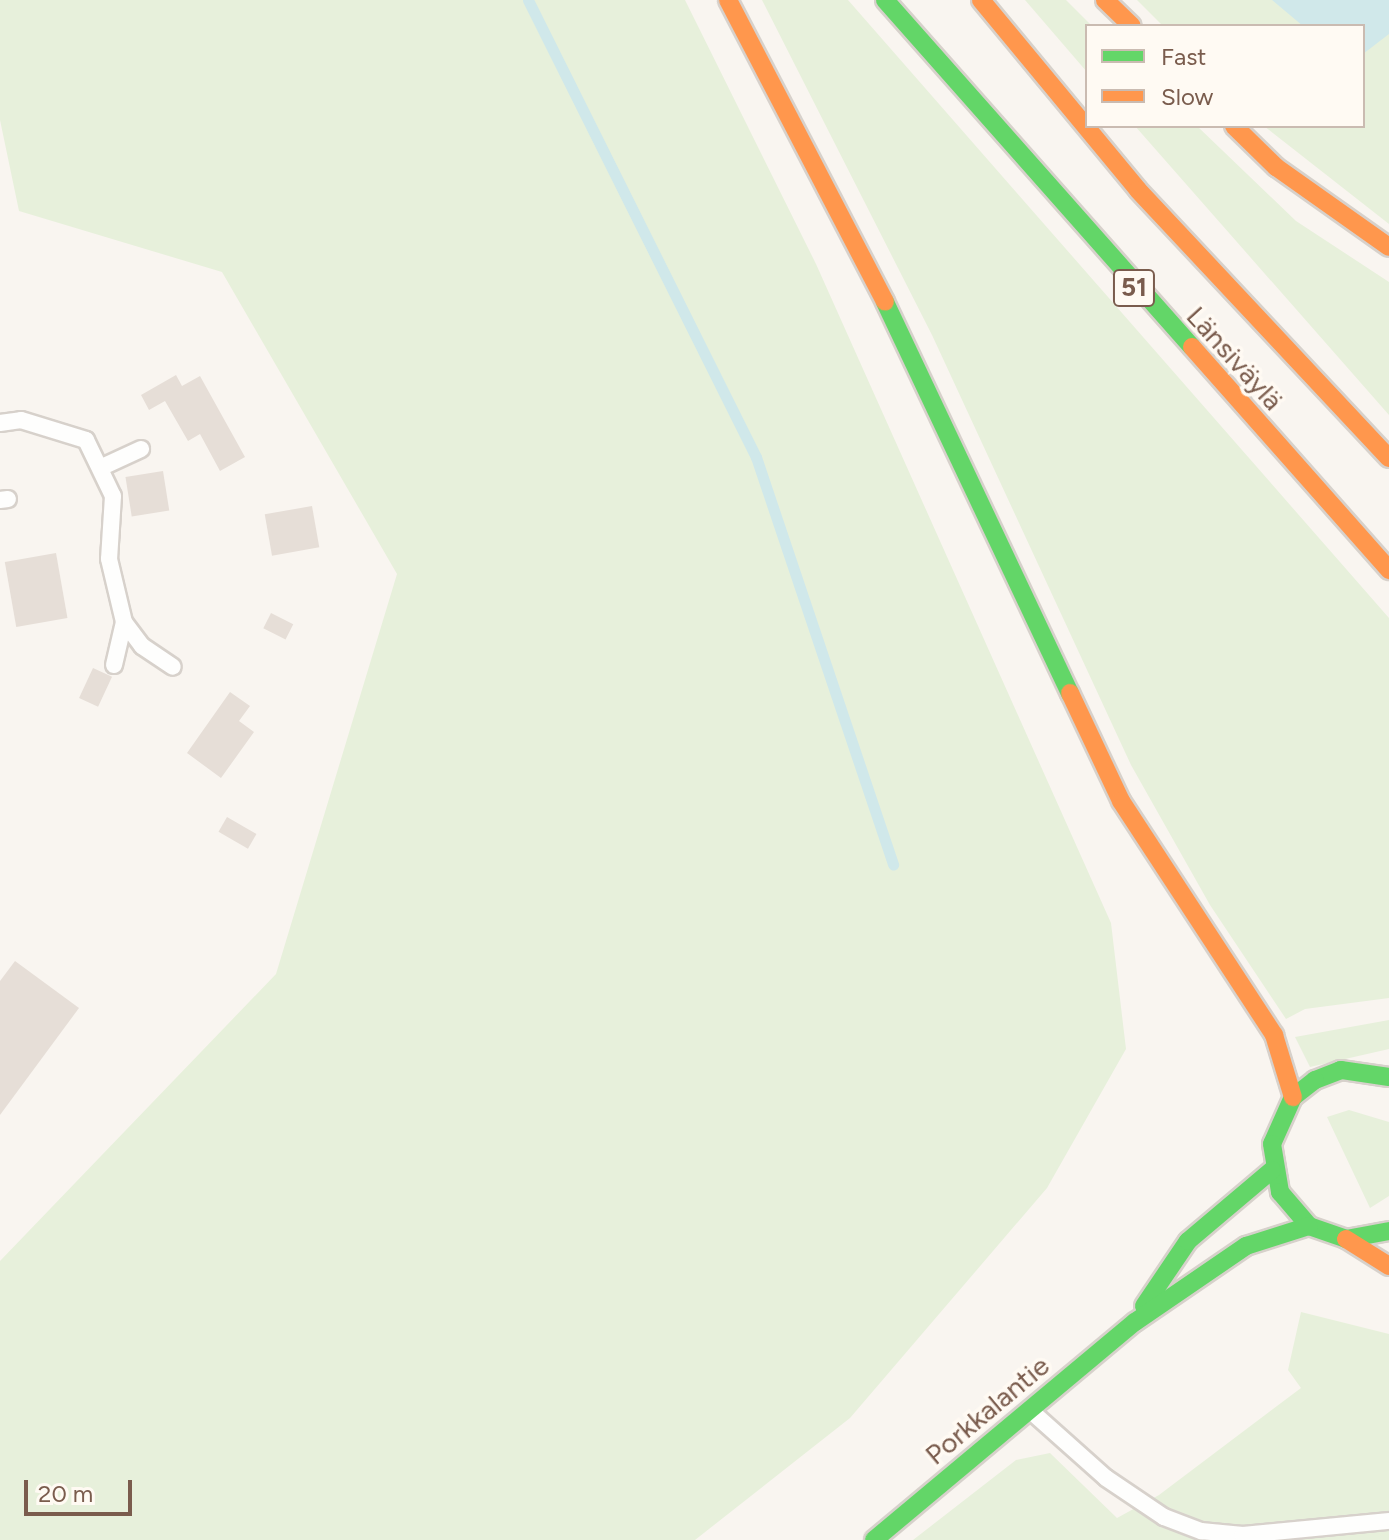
<!DOCTYPE html>
<html>
<head>
<meta charset="utf-8">
<style>
  body { margin:0 }
  #map { position:relative; width:1389px; height:1540px; overflow:hidden; background:#f9f5f0; font-family:Figtree,sans-serif }
  div>[style] { position:absolute }
  .green>* { inset:0; background:#e7f0db }
  .water>* { inset:0; background:#d0e8ea }
  .stream>* { height:11px; margin:-5.5px; padding:0 5.5px; transform-origin:5.5px; border-radius:5.5px; background:#d0e8ea }
  .building>* { inset:0; background:#e6ded7; transform-origin:0 0 }
  .roads { filter:drop-shadow(2px 0 #d7d1cb) drop-shadow(-2px 0 #d7d1cb) drop-shadow(0 2px #d7d1cb) drop-shadow(0 -2px #d7d1cb) }
  .lane>* { height:16px; margin:-8px; padding:0 8px; transform-origin:8px; border-radius:8px; background:#fefefd }
  .fast>* { height:18px; margin:-9px; padding:0 9px; transform-origin:9px; border-radius:9px; background:#63d668 }
  .slow>* { height:18px; margin:-9px; padding:0 9px; transform-origin:9px; border-radius:9px; background:#ff974d }
  span { translate:-50% -50%; white-space:nowrap; text-align:center; line-height:1.15; -webkit-text-stroke:7px #fffaf3; paint-order:stroke }
  .shield-label span { padding:2px 6px; background:#fffaf3; border:2px solid; border-radius:6px; -webkit-text-stroke-width:0 }
  .shield-label { font-size:26px; color:#7a5c4d; font-weight:700 }
  .street-label { font-size:28px; color:#7a5c4d }
  .legend { position:absolute; left:1085px; top:24px; width:280px; height:104px; box-sizing:border-box; background:#fffaf3; border:2px solid #cabbb1; margin:0; padding:10px 14px; list-style:none; font-size:24px; color:#7a5c4d }
  .legend li { display:flex; align-items:center; gap:16px; height:40px }
  .legend b { width:40px; border:2px solid #cabbb1 }
  .scale { position:absolute; left:24px; top:1480px; width:108px; height:36px; box-sizing:border-box; border:4px solid #7a5c4d; border-top:0; padding-left:10px; font-size:24px; line-height:28px; white-space:nowrap; color:#7a5c4d; -webkit-text-stroke:6px #fffaf3; paint-order:stroke }
</style>
</head>
<body>
<div id="map">
  <div class="green">
    <div style="clip-path:polygon(0 0,685px 0,816px 264px,1111px 923px,1126px 1049px,1047px 1188px,850px 1418px,695px 1540px,0 1540px,0 1261px,276px 974px,397px 574px,222px 272px,19px 211px,0 120px)"></div>
    <div style="clip-path:polygon(762px 0,848px 0,1389px 618px,1389px 998px,1305px 1009px,1286px 1019px,1210px 905px,1131px 765px,932px 335px)"></div>
    <div style="clip-path:polygon(1025px 0,1066px 0,1092px 26px,1087px 72px)"></div>
    <div style="clip-path:polygon(1137px 0,1389px 0,1389px 224px,1264px 126px,1363px 126px,1363px 26px,1163px 26px)"></div>
    <div style="clip-path:polygon(1135px 126px,1197px 126px,1296px 221px,1389px 282px,1389px 415px)"></div>
    <div style="clip-path:polygon(1389px 1020px,1389px 1049px,1310px 1067px,1295px 1037px)"></div>
    <div style="clip-path:polygon(1349px 1110px,1389px 1122px,1389px 1196px,1370px 1208px,1327px 1117px)"></div>
    <div style="clip-path:polygon(1301px 1312px,1389px 1334px,1389px 1540px,913px 1540px,1016px 1460px,1050px 1453px,1117px 1518px,1159px 1495px,1301px 1388px,1288px 1370px)"></div>
  </div>
  <div class="water">
    <div style="clip-path:polygon(1272px 0,1389px 0,1389px 34px,1363px 54px,1363px 26px,1303px 26px)"></div>
  </div>
  <div class="stream">
    <div style="left:528px;top:0;width:511px;rotate:63.49deg"></div>
    <div style="left:756px;top:457px;width:430px;rotate:71.4deg"></div>
  </div>
  <div class="building">
    <div style="clip-path:polygon(176px 375px,182px 386px,200px 376px,245px 457px,220px 471px,200px 434px,188px 441px,165px 401px,149px 410px,141px 395px)"></div>
    <div style="left:163px;top:471px;width:40px;height:38px;rotate:81deg"></div>
    <div style="left:312px;top:506px;width:42px;height:48px;rotate:80deg"></div>
    <div style="left:56px;top:553px;width:66px;height:52px;rotate:80deg"></div>
    <div style="left:271px;top:613px;width:25px;height:17px;rotate:27deg"></div>
    <div style="left:93px;top:668px;width:21px;height:33px;rotate:25deg"></div>
    <div style="clip-path:polygon(230px 692px,250px 706px,239px 721px,254px 732px,221px 778px,187px 753px)"></div>
    <div style="left:227px;top:817px;width:34px;height:17px;rotate:30deg"></div>
    <div style="clip-path:polygon(15px 961px,79px 1008px,0 1115px,0 981px)"></div>
  </div>
  <div class="roads">
    <div class="lane">
      <div style="left:0;top:423px;width:21px;rotate:-8deg"></div>
      <div style="left:21px;top:420px;width:68px;rotate:17.1deg"></div>
      <div style="left:86px;top:440px;width:62px;rotate:64.3deg"></div>
      <div style="left:113px;top:496px;width:63px;rotate:93.6deg"></div>
      <div style="left:109px;top:559px;width:65px;rotate:76.6deg"></div>
      <div style="left:124px;top:622px;width:30px;rotate:53deg"></div>
      <div style="left:142px;top:646px;width:37px;rotate:34deg"></div>
      <div style="left:102px;top:467px;width:43px;rotate:-24.8deg"></div>
      <div style="left:0;top:500px;width:8px;rotate:-7deg"></div>
      <div style="left:114px;top:665px;width:44px;rotate:-76.9deg"></div>
      <div style="left:1032px;top:1412px;width:99px;rotate:41.7deg"></div>
      <div style="left:1106px;top:1478px;width:70px;rotate:33.9deg"></div>
      <div style="left:1164px;top:1517px;width:40px;rotate:21deg"></div>
      <div style="left:1201px;top:1531px;width:42px;rotate:5.4deg"></div>
      <div style="left:1243px;top:1535px;width:147px;rotate:-5.5deg"></div>
    </div>
    <div class="fast">
      <div style="left:885px;top:0;width:463px;rotate:48.5deg"></div>
      <div style="left:885px;top:302px;width:433px;rotate:64.7deg"></div>
      <div style="left:1389px;top:1077px;width:49px;rotate:-171.7deg"></div>
      <div style="left:1341px;top:1070px;width:28px;rotate:159deg"></div>
      <div style="left:1315px;top:1080px;width:28px;rotate:142deg"></div>
      <div style="left:1293px;top:1097px;width:51px;rotate:114.1deg"></div>
      <div style="left:1272px;top:1144px;width:49px;rotate:80.5deg"></div>
      <div style="left:1280px;top:1192px;width:45px;rotate:49.5deg"></div>
      <div style="left:1309px;top:1226px;width:39px;rotate:19deg"></div>
      <div style="left:1346px;top:1239px;width:44px;rotate:-10.5deg"></div>
      <div style="left:1144px;top:1306px;width:78px;rotate:-55.9deg"></div>
      <div style="left:1188px;top:1241px;width:110px;rotate:-40.2deg"></div>
      <div style="left:874px;top:1540px;width:340px;rotate:-39.9deg"></div>
      <div style="left:1135px;top:1322px;width:135px;rotate:-34.4deg"></div>
      <div style="left:1246px;top:1246px;width:66px;rotate:-17.6deg"></div>
    </div>
    <div class="slow">
      <div style="left:728px;top:0;width:340px;rotate:62.5deg"></div>
      <div style="left:981px;top:0;width:246px;rotate:50.4deg"></div>
      <div style="left:1138px;top:190px;width:367px;rotate:46.9deg"></div>
      <div style="left:1105px;top:0;width:37px;rotate:44deg"></div>
      <div style="left:1234px;top:126px;width:59px;rotate:44.3deg"></div>
      <div style="left:1276px;top:167px;width:138px;rotate:35.3deg"></div>
      <div style="left:1192px;top:347px;width:298px;rotate:48.5deg"></div>
      <div style="left:1070px;top:693px;width:119px;rotate:64.7deg"></div>
      <div style="left:1121px;top:801px;width:280px;rotate:56.8deg"></div>
      <div style="left:1274px;top:1035px;width:65px;rotate:73deg"></div>
      <div style="left:1346px;top:1239px;width:51px;rotate:32.1deg"></div>
    </div>
  </div>
  <div class="shield-label">
    <span style="left:1134px;top:288px">51</span>
  </div>
  <div class="street-label">
    <span style="left:1235px;top:358px;rotate:48deg">Länsiväylä</span>
    <span style="left:987px;top:1410px;rotate:-40deg">Porkkalantie</span>
  </div>
  <ul class="legend">
  <li><b style="height:10px;background:#63d668"></b>Fast</li>
  <li><b style="height:10px;background:#ff974d"></b>Slow</li>
  </ul>
  <div class="scale">20 m</div>
</div>
</body>
</html>
